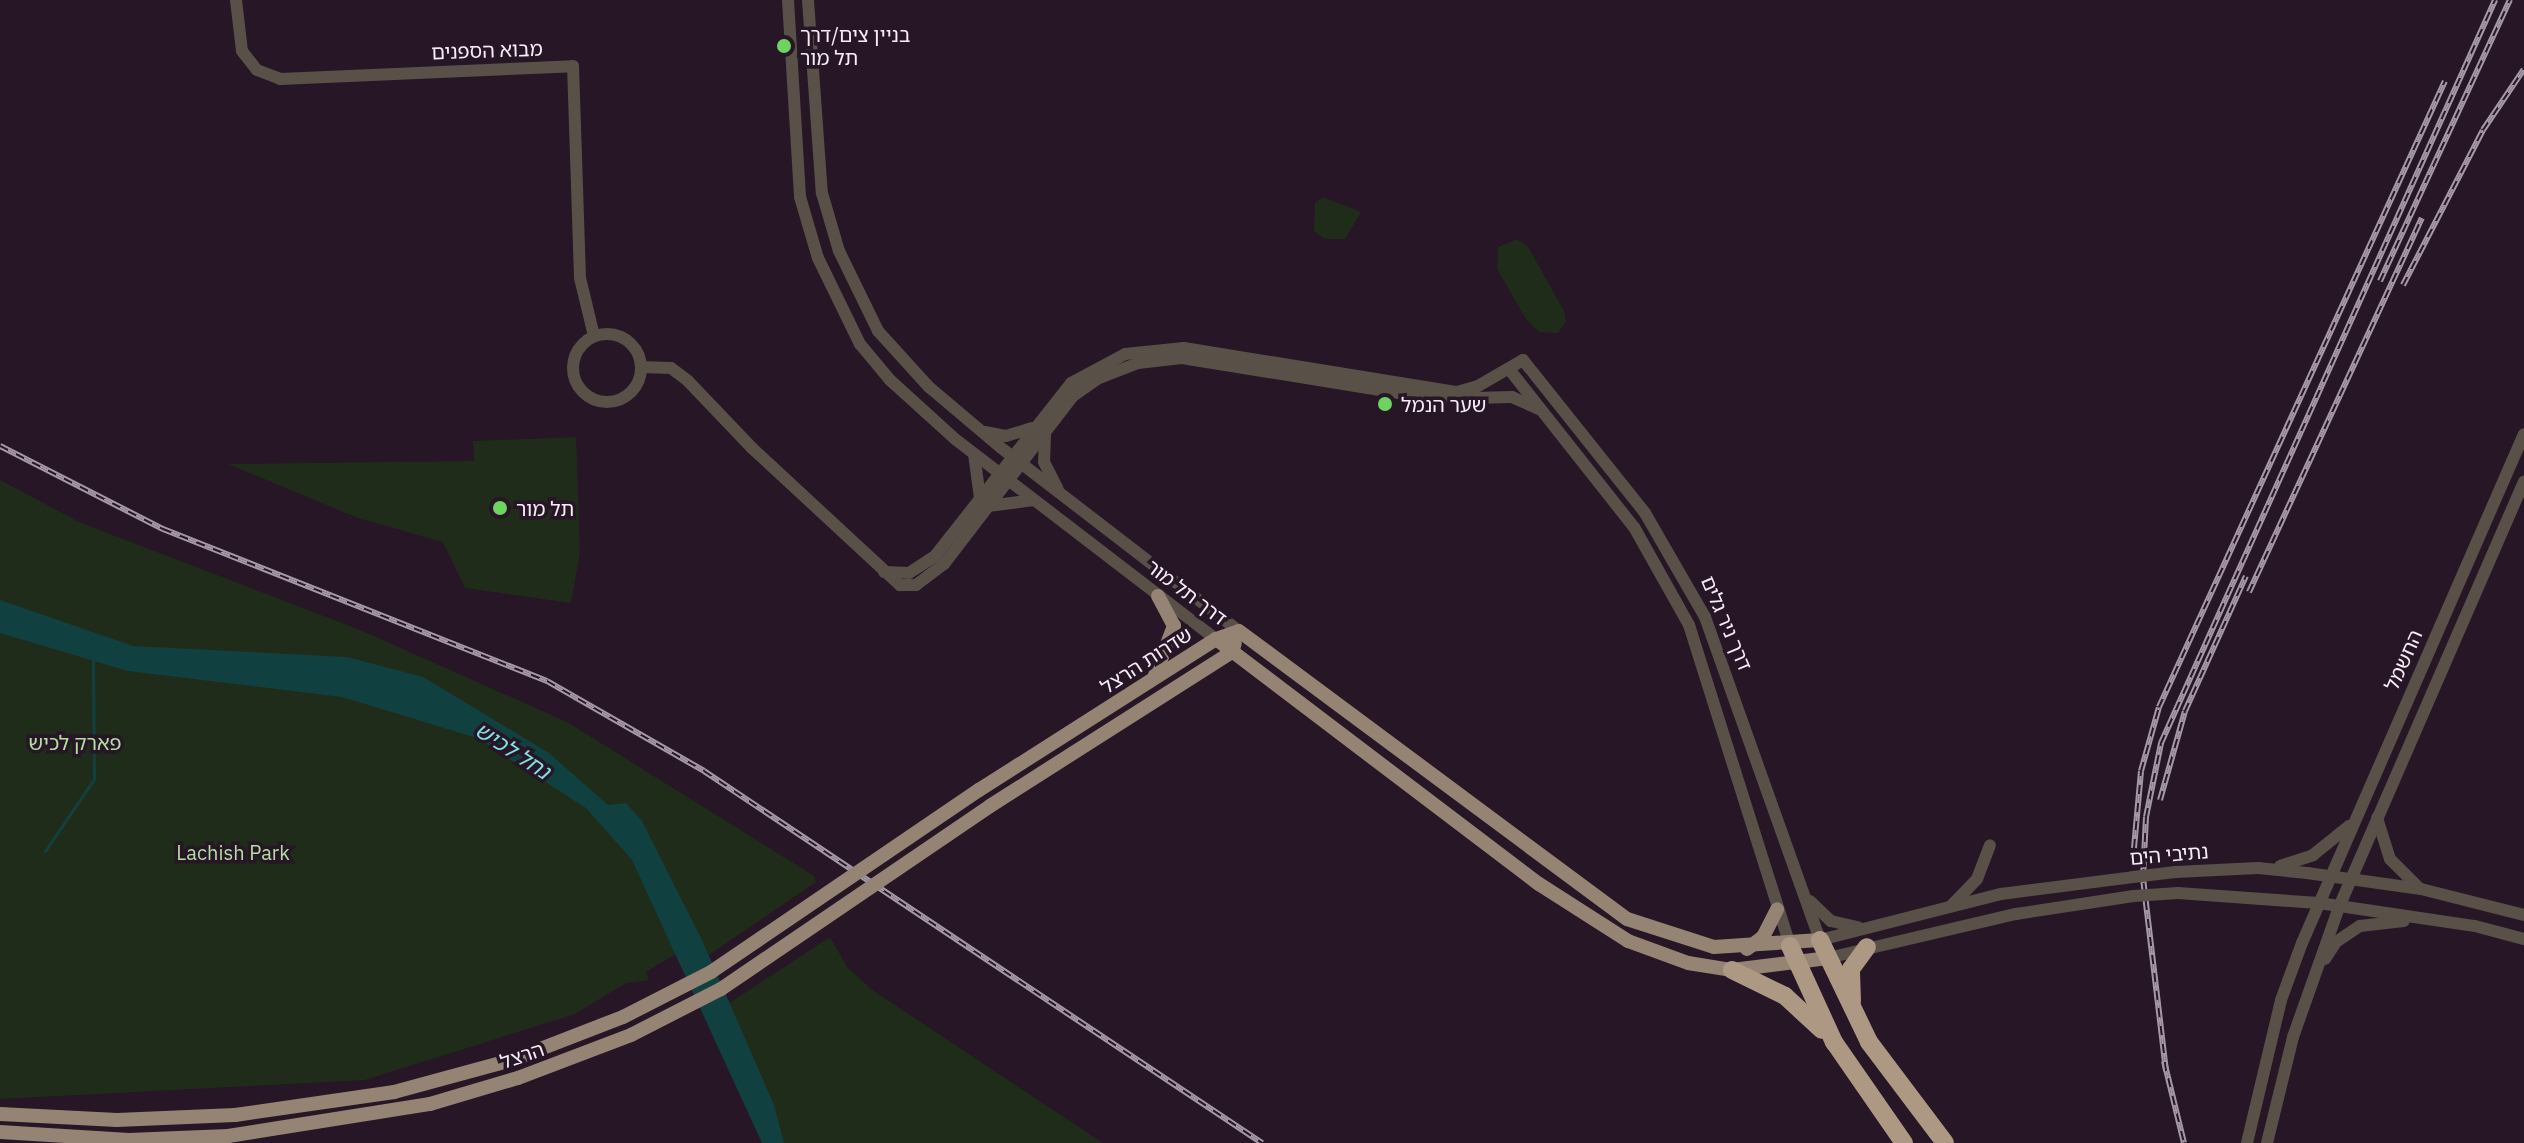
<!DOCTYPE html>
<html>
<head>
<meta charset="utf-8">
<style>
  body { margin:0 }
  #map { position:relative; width:2524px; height:1143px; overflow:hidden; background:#261626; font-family:"IBM Plex Sans","Noto Sans Hebrew",sans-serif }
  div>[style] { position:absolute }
  .green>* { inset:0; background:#1f2c19 }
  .water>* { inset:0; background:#114041 }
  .stream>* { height:3px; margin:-1.5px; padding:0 1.5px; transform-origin:1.5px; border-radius:1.5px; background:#114041 }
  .minor>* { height:12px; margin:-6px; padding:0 6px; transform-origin:6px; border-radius:6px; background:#595048 }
  .minor>.ring { margin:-6px; padding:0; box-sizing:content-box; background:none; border:12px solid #595048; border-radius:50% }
  .major>* { height:14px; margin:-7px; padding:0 7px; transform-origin:7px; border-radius:7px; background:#958373 }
  .highway>* { height:18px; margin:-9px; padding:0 9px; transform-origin:9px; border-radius:9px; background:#ad9884 }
  .rail>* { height:6px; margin-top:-3px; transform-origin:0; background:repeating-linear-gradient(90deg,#261626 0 9px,#a699a6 0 18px); box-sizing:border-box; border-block:2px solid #a699a6 }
  .minor-bridge>* { height:12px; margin:-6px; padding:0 6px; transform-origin:6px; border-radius:6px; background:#595048 }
  .major-bridge>* { height:14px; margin:-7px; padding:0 7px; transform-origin:7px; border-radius:7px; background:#958373 }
  .dots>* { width:22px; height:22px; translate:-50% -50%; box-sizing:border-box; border:4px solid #261626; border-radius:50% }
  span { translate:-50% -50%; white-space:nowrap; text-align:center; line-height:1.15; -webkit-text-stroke:7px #261626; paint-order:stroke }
  .poi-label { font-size:20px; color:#f7ecf7 }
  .left { translate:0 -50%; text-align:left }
  .street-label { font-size:20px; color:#f7ecf7 }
  .park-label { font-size:20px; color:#b4dea3 }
  .water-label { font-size:22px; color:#80e0e2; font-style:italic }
</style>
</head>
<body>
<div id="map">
  <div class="green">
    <div style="clip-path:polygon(1323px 197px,1361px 212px,1345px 239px,1325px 239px,1314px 231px,1315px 203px)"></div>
    <div style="clip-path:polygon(1517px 239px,1528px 247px,1564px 311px,1566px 321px,1558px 333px,1539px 332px,1526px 319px,1497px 269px,1498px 247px)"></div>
    <div style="clip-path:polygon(576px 437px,580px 551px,571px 603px,465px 588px,443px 542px,358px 518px,228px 464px,474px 461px,473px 441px)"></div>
    <div style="clip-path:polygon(0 480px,81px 523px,360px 630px,567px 722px,814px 876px,816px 882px,709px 955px,701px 939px,646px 972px,649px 980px,626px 983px,575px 1014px,365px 1080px,0 1099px)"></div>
    <div style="clip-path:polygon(830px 937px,848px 968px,872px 990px,1103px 1143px,784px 1143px,729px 1003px)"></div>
  </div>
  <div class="water">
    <div style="clip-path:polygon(0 600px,133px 646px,347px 657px,423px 677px,549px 753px,608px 805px,626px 803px,642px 821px,703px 942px,774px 1105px,784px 1143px,762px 1143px,632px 860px,586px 808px,477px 738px,342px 697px,128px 671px,0 633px)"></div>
  </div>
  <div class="stream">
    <div style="left:45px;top:851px;width:87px;rotate:-55.8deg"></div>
    <div style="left:94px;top:779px;width:122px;rotate:-90.5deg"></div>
  </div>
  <div class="minor">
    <div style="left:236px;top:0;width:51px;rotate:83.3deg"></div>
    <div style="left:242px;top:51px;width:24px;rotate:52deg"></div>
    <div style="left:257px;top:70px;width:25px;rotate:21deg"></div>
    <div style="left:280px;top:79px;width:293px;rotate:-2.5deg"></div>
    <div style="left:573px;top:66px;width:212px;rotate:88.1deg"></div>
    <div style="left:580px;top:278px;width:60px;rotate:76.4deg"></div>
    <div style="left:788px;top:0;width:197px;rotate:86.5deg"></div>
    <div style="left:800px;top:197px;width:64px;rotate:73.6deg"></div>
    <div style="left:818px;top:258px;width:96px;rotate:64deg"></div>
    <div style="left:860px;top:344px;width:47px;rotate:50.2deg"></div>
    <div style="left:890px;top:380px;width:88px;rotate:42.2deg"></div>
    <div style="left:955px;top:439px;width:329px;rotate:37.5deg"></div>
    <div style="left:808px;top:0;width:194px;rotate:85.9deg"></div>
    <div style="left:822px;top:193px;width:60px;rotate:73.7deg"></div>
    <div style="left:839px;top:251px;width:89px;rotate:64deg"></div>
    <div style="left:878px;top:331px;width:76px;rotate:47.7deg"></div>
    <div style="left:929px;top:387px;width:93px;rotate:40.2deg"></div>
    <div style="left:1000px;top:447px;width:302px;rotate:37.6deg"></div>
    <div class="ring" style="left:573px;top:334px;width:56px;height:56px"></div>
    <div style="left:641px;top:367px;width:30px;rotate:2deg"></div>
    <div style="left:671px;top:368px;width:21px;rotate:37deg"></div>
    <div style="left:688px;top:381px;width:93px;rotate:46.3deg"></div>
    <div style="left:752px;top:448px;width:202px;rotate:42.8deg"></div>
    <div style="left:900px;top:585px;width:16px"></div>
    <div style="left:916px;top:585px;width:35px;rotate:-37deg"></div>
    <div style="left:944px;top:564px;width:212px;rotate:-52.5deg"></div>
    <div style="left:1073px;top:396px;width:29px;rotate:-35deg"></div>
    <div style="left:1097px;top:379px;width:44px;rotate:-21.3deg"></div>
    <div style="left:1138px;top:363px;width:44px;rotate:-6.5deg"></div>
    <div style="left:1182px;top:358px;width:255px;rotate:9.2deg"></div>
    <div style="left:1434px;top:399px;width:78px;rotate:-1.5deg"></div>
    <div style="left:1512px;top:397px;width:30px;rotate:24deg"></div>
    <div style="left:1509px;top:369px;width:201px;rotate:51.7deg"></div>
    <div style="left:1634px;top:527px;width:112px;rotate:60.7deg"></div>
    <div style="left:1689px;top:625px;width:337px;rotate:72.5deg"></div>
    <div style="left:985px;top:432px;width:21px;rotate:11deg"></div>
    <div style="left:1006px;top:436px;width:27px;rotate:-17deg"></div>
    <div style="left:1045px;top:435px;width:27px;rotate:92deg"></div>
    <div style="left:1044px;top:462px;width:30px;rotate:63deg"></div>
    <div style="left:974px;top:454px;width:44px;rotate:82.2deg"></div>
    <div style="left:988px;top:506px;width:46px;rotate:-7.4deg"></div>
    <div style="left:884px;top:572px;width:25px;rotate:2deg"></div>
    <div style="left:909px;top:573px;width:31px;rotate:-33deg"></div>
    <div style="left:935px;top:556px;width:220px;rotate:-51.8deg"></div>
    <div style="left:1071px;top:383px;width:61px;rotate:-28.2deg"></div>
    <div style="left:1125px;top:354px;width:59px;rotate:-5.8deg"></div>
    <div style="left:1184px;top:348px;width:277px;rotate:9.2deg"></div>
    <div style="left:1457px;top:392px;width:22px;rotate:-16deg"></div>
    <div style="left:1478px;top:386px;width:52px;rotate:-30deg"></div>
    <div style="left:1523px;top:360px;width:196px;rotate:51.4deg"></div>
    <div style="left:1645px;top:513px;width:120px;rotate:60deg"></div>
    <div style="left:1705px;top:617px;width:343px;rotate:70.4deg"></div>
    <div style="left:1820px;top:940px;width:187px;rotate:-14.3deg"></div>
    <div style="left:2001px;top:894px;width:133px;rotate:-7.3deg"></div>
    <div style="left:2377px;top:818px;width:43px;rotate:72.4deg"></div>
    <div style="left:2390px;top:859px;width:40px;rotate:45deg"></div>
    <div style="left:2280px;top:866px;width:35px;rotate:-18deg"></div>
    <div style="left:2313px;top:855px;width:46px;rotate:-38.9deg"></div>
    <div style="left:2176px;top:872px;width:82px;rotate:-2.8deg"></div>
    <div style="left:2258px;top:868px;width:49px;rotate:5.8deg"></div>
    <div style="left:2307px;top:873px;width:115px;rotate:8deg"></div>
    <div style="left:2421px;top:889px;width:106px;rotate:14.2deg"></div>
    <div style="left:2178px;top:893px;width:141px;rotate:4.1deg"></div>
    <div style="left:2319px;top:903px;width:158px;rotate:8.4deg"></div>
    <div style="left:2475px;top:926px;width:51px;rotate:14.9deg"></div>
    <div style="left:1810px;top:901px;width:29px;rotate:44deg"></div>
    <div style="left:1831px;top:921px;width:28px;rotate:13deg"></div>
    <div style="left:1952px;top:905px;width:36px;rotate:-46deg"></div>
    <div style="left:1977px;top:879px;width:36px;rotate:-69deg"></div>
    <div style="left:1828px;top:958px;width:193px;rotate:-13.2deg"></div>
    <div style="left:2016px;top:914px;width:119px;rotate:-8.7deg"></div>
    <div style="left:2325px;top:959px;width:20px;rotate:-57deg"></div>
    <div style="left:2336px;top:942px;width:29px;rotate:-34deg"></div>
    <div style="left:2360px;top:926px;width:44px;rotate:-6.5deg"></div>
    <div style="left:2247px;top:1143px;width:147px;rotate:-76.6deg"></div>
    <div style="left:2281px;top:1000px;width:61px;rotate:-69.8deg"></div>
    <div style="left:2302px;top:943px;width:555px;rotate:-66.44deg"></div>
    <div style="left:2267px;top:1143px;width:109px;rotate:-76.2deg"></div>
    <div style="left:2293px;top:1037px;width:138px;rotate:-70.5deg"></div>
    <div style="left:2339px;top:907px;width:464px;rotate:-66.5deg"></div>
  </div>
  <div class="major">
    <div style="left:1239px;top:631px;width:483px;rotate:36.6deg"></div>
    <div style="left:1627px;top:919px;width:91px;rotate:17.8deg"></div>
    <div style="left:1714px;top:947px;width:106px;rotate:-3.8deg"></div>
    <div style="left:1216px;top:639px;width:405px;rotate:37.2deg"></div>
    <div style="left:1539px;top:884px;width:106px;rotate:32.6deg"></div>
    <div style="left:1628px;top:941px;width:64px;rotate:20.1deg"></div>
    <div style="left:1688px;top:963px;width:45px;rotate:9deg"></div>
    <div style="left:1732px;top:970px;width:97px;rotate:-7.1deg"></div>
    <div style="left:1155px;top:675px;width:53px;rotate:-68.8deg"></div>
    <div style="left:1174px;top:626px;width:34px;rotate:-118deg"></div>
    <div style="left:979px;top:790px;width:281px;rotate:-32.5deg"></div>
    <div style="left:1216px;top:639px;width:24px;rotate:-19deg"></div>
    <div style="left:990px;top:806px;width:287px;rotate:-32.5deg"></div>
    <div style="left:1232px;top:652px;width:9px;rotate:-72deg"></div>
    <div style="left:1747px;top:949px;width:20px;rotate:-37deg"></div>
    <div style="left:1763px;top:937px;width:31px;rotate:-63deg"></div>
    <div style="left:0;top:1114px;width:117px;rotate:2.9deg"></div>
    <div style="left:117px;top:1120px;width:118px;rotate:-2.4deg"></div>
    <div style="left:235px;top:1115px;width:161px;rotate:-8.2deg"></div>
    <div style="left:394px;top:1092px;width:122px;rotate:-15.2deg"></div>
    <div style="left:0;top:1132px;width:129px;rotate:3.5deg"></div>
    <div style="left:129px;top:1140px;width:99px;rotate:-2.3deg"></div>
    <div style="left:228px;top:1136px;width:205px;rotate:-9deg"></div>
    <div style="left:430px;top:1104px;width:92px;rotate:-16.5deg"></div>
  </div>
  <div class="highway">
    <div style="left:1820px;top:940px;width:113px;rotate:64.3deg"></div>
    <div style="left:1869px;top:1042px;width:126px;rotate:53deg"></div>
    <div style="left:1790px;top:946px;width:106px;rotate:65.4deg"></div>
    <div style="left:1834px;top:1042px;width:123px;rotate:55.3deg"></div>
    <div style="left:1732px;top:970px;width:59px;rotate:26.1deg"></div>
    <div style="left:1785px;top:996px;width:50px;rotate:42.6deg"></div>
    <div style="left:1852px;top:1001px;width:32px;rotate:-92deg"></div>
    <div style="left:1851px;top:969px;width:27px;rotate:-54deg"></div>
  </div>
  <div class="rail">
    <div style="left:2380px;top:281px;width:310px;rotate:-65.2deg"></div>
    <div style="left:2403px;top:285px;width:174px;rotate:-62.7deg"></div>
    <div style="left:2483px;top:130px;width:73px;rotate:-56.1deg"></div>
    <div style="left:0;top:446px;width:183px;rotate:27deg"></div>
    <div style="left:163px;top:529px;width:413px;rotate:21.6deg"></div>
    <div style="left:547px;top:681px;width:181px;rotate:29.8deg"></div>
    <div style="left:704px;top:771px;width:671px;rotate:33.69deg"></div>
    <div style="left:2249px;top:592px;width:412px;rotate:-65.2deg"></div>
    <div style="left:2160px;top:800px;width:92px;rotate:-74.3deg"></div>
    <div style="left:2185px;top:711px;width:148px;rotate:-65.7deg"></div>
    <div style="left:2134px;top:848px;width:77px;rotate:-84.8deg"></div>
    <div style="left:2141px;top:771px;width:66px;rotate:-74.3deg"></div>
    <div style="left:2159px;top:707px;width:688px;rotate:-65.45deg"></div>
    <div style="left:2164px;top:1061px;width:84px;rotate:76.3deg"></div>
    <div style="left:2166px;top:1071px;width:194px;rotate:-96.8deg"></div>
    <div style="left:2143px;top:878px;width:61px;rotate:-87.2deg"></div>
    <div style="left:2146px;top:817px;width:76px;rotate:-78.5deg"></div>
    <div style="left:2161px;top:743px;width:815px;rotate:-65.79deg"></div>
  </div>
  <div class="minor-bridge">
    <div style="left:2133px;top:877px;width:43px;rotate:-6.6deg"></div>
    <div style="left:2134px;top:896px;width:44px;rotate:-3.9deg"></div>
  </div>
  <div class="major-bridge">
    <div style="left:512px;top:1060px;width:119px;rotate:-21.2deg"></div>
    <div style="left:623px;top:1017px;width:99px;rotate:-27.1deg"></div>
    <div style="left:711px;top:972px;width:324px;rotate:-34.2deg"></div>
    <div style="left:518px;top:1078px;width:121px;rotate:-20.8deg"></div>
    <div style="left:631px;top:1035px;width:101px;rotate:-27.1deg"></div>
    <div style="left:721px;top:989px;width:325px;rotate:-34.2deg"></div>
  </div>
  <div class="dots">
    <div style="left:784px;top:46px;background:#6fd35f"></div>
    <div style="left:1385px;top:404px;background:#6fd35f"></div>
    <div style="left:500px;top:508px;background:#6fd35f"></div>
  </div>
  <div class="poi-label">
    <span class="left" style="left:800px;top:46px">בניין צים/דרך<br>תל מור</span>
    <span class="left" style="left:1401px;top:404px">שער הנמל</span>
    <span class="left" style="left:516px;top:508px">תל מור</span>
  </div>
  <div class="street-label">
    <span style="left:487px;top:50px;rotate:-2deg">מבוא הספנים</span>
    <span style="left:1187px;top:592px;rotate:37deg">דרך תל מור</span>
    <span style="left:1727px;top:623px;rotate:67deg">דרך ניר גלים</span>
    <span style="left:1146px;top:660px;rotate:-33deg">שדרות הרצל</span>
    <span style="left:2403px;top:660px;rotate:-66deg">החשמל</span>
    <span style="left:2169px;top:854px;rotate:-5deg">נתיבי הים</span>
    <span style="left:522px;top:1055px;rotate:-19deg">הרצל</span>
  </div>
  <div class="park-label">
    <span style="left:75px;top:742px">פארק לכיש</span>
    <span style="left:233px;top:852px">Lachish Park</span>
  </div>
  <div class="water-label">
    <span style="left:513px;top:750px;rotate:33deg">נחל לכיש</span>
  </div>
</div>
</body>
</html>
